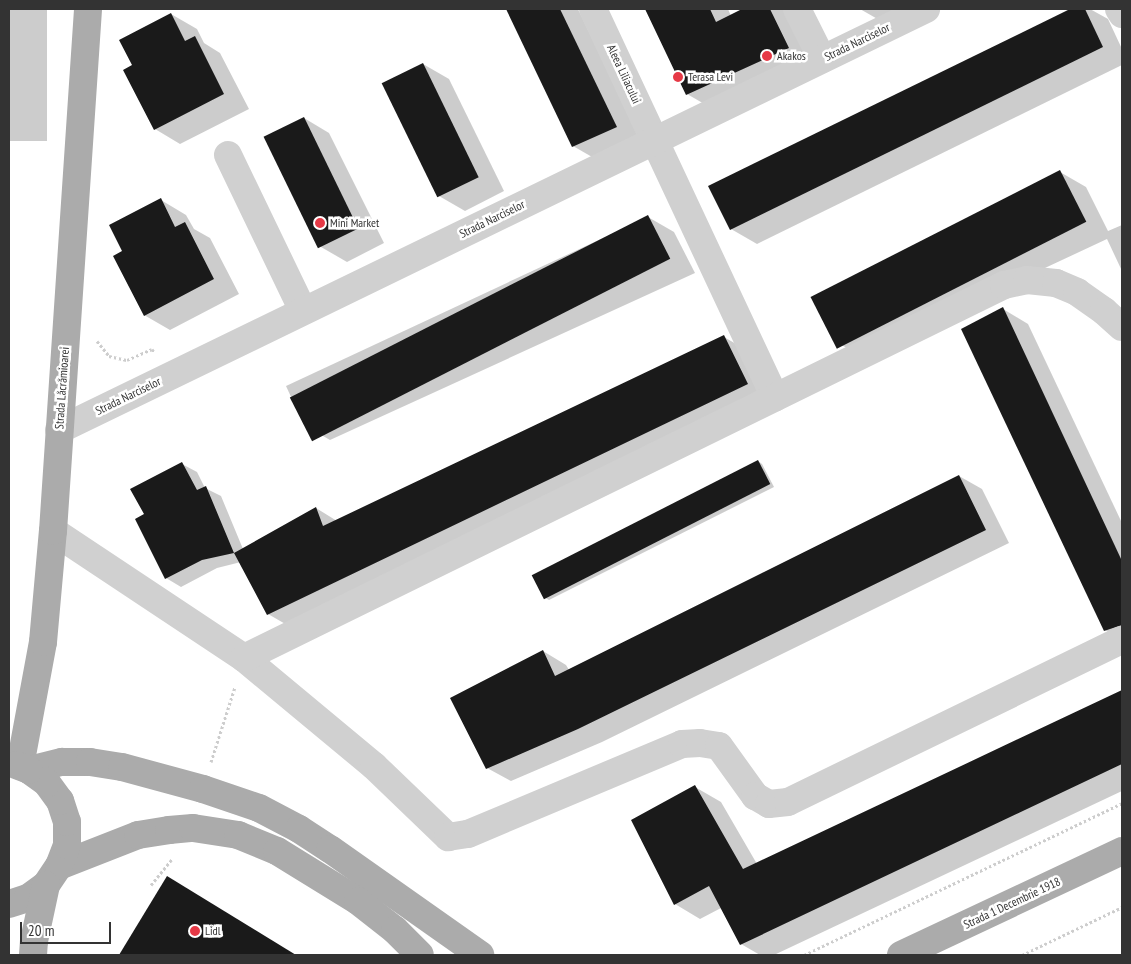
<!DOCTYPE html>
<html>
<head>
<meta charset="utf-8">
<style>
  body { margin:0 }
  #map { position:relative; width:1131px; height:964px; overflow:hidden; background:#fff; font-family:"PT Sans Narrow",sans-serif }
  div>[style] { position:absolute }
  .shadow>* { inset:0; background:#0003; transform-origin:0 0 }
  .building>* { inset:0; background:#1a1a1a; transform-origin:0 0 }
  .path>* { height:3px; margin-top:-1.5px; transform-origin:0; background:repeating-linear-gradient(90deg,#cdcdcd 0 2.5px,transparent 0 5px) }
  .minor>* { height:28px; margin:-14px; padding:0 14px; transform-origin:14px; border-radius:14px; background:#d0d0d0 }
  .major>* { height:28px; margin:-14px; padding:0 14px; transform-origin:14px; border-radius:14px; background:#ababab }
  .dots>* { width:14px; height:14px; translate:-50% -50%; box-sizing:border-box; border:2px solid #fff; border-radius:50% }
  span { translate:-50% -50%; white-space:nowrap; text-align:center; line-height:1.15; -webkit-text-stroke:5px #fff; paint-order:stroke }
  .street-label { font-size:12px; color:#333 }
  .poi-label { font-size:12px; color:#333 }
  .left { translate:0 -50%; text-align:left }
  .frame { position:absolute; inset:0; border:10px solid #333; pointer-events:none }
  .scale { position:absolute; left:20px; top:922px; width:91px; height:22px; box-sizing:border-box; border:2px solid #333; border-top:0; padding-left:6px; font-size:15px; line-height:18px; white-space:nowrap; color:#333; -webkit-text-stroke:4px #fff; paint-order:stroke }
</style>
</head>
<body>
<div id="map">
  <div class="shadow">
    <div style="left:9px;top:9px;width:38px;height:132px"></div>
    <div style="clip-path:polygon(507px 9px,578px 9px,642px 142px,599px 161px,573px 146px)"></div>
    <div style="clip-path:polygon(646px 9px,728px 9px,731px 16px,745px 9px,782px 9px,791px 14px,814px 63px,713px 109px,687px 94px)"></div>
    <div style="clip-path:polygon(860px 9px,905px 9px,881px 21px)"></div>
    <div style="clip-path:polygon(1072px 9px,1090px 9px,1108px 19px,1122px 49px,1122px 65px,757px 244px,731px 229px,710px 187px)"></div>
    <div style="clip-path:polygon(171px 14px,197px 29px,204px 43px,220px 53px,249px 109px,180px 144px,155px 129px,134px 66px)"></div>
    <div style="clip-path:polygon(423px 64px,449px 79px,504px 191px,465px 211px,439px 196px)"></div>
    <div style="clip-path:polygon(304px 118px,329px 133px,384px 243px,347px 262px,321px 247px)"></div>
    <div style="clip-path:polygon(1060px 172px,1086px 187px,1108px 231px,1122px 225px,1122px 271px,1107px 239px,859px 355px,833px 340px)"></div>
    <div style="clip-path:polygon(161px 200px,186px 215px,194px 229px,210px 238px,239px 294px,170px 330px,144px 315px,124px 251px)"></div>
    <div style="clip-path:polygon(648px 217px,674px 232px,695px 273px,330px 440px,304px 425px,286px 386px)"></div>
    <div style="clip-path:polygon(1003px 309px,1028px 324px,1122px 523px,1122px 640px,1105px 630px)"></div>
    <div style="clip-path:polygon(724px 337px,750px 352px,773px 399px,294px 629px,268px 614px,241px 562px,217px 568px,181px 587px,166px 578px,136px 520px,145px 515px,182px 464px,197px 472px,205px 488px,221px 496px,243px 549px,316px 508px,337px 521px)"></div>
    <div style="clip-path:polygon(758px 461px,762px 464px,774px 487px,549px 600px,544px 597px)"></div>
    <div style="clip-path:polygon(959px 476px,982px 489px,1009px 543px,602px 742px,511px 781px,487px 768px,543px 651px,566px 665px,569px 670px)"></div>
    <div style="clip-path:polygon(1122px 692px,1122px 791px,774px 955px,760px 955px,741px 944px,721px 908px,700px 919px,675px 904px,695px 787px,721px 802px,757px 864px)"></div>
    <div style="clip-path:polygon(167px 878px,294px 955px,120px 955px)"></div>
  </div>
  <div class="building">
    <div style="clip-path:polygon(506px 9px,560px 9px,617px 127px,572px 147px)"></div>
    <div style="clip-path:polygon(645px 9px,710px 9px,716px 22px,742px 9px,770px 9px,789px 48px,686px 95px)"></div>
    <div style="clip-path:polygon(1070px 9px,1085px 9px,1103px 47px,730px 230px,708px 186px)"></div>
    <div style="clip-path:polygon(171px 13px,185px 41px,195px 36px,224px 94px,154px 130px,123px 70px,132px 65px,119px 40px)"></div>
    <div style="left:423px;top:63px;width:127px;height:46px;rotate:64deg"></div>
    <div style="left:304px;top:117px;width:124px;height:45px;rotate:64deg"></div>
    <div style="left:1060px;top:170px;width:58px;height:280px;rotate:63deg"></div>
    <div style="clip-path:polygon(161px 198px,175px 227px,185px 222px,214px 279px,144px 316px,113px 256px,122px 251px,109px 225px)"></div>
    <div style="left:648px;top:215px;width:49px;height:402px;rotate:63deg"></div>
    <div style="clip-path:polygon(1003px 307px,1122px 561px,1122px 625px,1104px 631px,961px 329px)"></div>
    <div style="clip-path:polygon(724px 335px,748px 384px,267px 615px,234px 553px,316px 507px,323px 526px)"></div>
    <div style="left:758px;top:460px;width:27px;height:254px;rotate:63deg"></div>
    <div style="clip-path:polygon(182px 462px,197px 490px,206px 486px,234px 553px,202px 560px,165px 579px,135px 519px,144px 514px,130px 489px)"></div>
    <div style="clip-path:polygon(959px 475px,986px 530px,578px 729px,486px 769px,450px 698px,543px 650px,555px 676px)"></div>
    <div style="clip-path:polygon(1122px 690px,1122px 764px,740px 945px,709px 886px,674px 905px,631px 820px,695px 785px,743px 869px)"></div>
    <div style="clip-path:polygon(167px 876px,296px 955px,119px 955px)"></div>
  </div>
  <div class="path">
    <div style="left:97px;top:341px;width:19px;rotate:51deg"></div>
    <div style="left:109px;top:356px;width:18px;rotate:13deg"></div>
    <div style="left:127px;top:360px;width:27px;rotate:-24deg"></div>
    <div style="left:152px;top:349px;width:4px;rotate:56deg"></div>
    <div style="left:211px;top:762px;width:79px;rotate:-72.3deg"></div>
    <div style="left:151px;top:885px;width:33px;rotate:-51deg"></div>
    <div style="left:804px;top:955px;width:352px;rotate:-25.5deg"></div>
    <div style="left:1022px;top:955px;width:111px;rotate:-25.6deg"></div>
  </div>
  <div class="minor">
    <div style="left:593px;top:9px;width:429px;rotate:64.9deg"></div>
    <div style="left:797px;top:9px;width:56px;rotate:63.4deg"></div>
    <div style="left:1119px;top:9px;width:6px;rotate:59deg"></div>
    <div style="left:228px;top:155px;width:173px;rotate:64.3deg"></div>
    <div style="left:59px;top:430px;width:964px;rotate:-25.9deg"></div>
    <div style="left:53px;top:531px;width:229px;rotate:33.6deg"></div>
    <div style="left:244px;top:658px;width:169px;rotate:39.7deg"></div>
    <div style="left:374px;top:766px;width:103px;rotate:43.8deg"></div>
    <div style="left:448px;top:837px;width:20px;rotate:-9deg"></div>
    <div style="left:468px;top:834px;width:232px;rotate:-22.8deg"></div>
    <div style="left:682px;top:744px;width:18px;rotate:-3deg"></div>
    <div style="left:700px;top:743px;width:19px;rotate:9deg"></div>
    <div style="left:719px;top:746px;width:62px;rotate:54.2deg"></div>
    <div style="left:755px;top:796px;width:16px;rotate:30deg"></div>
    <div style="left:769px;top:804px;width:19px;rotate:-6deg"></div>
    <div style="left:788px;top:802px;width:371px;rotate:-25.9deg"></div>
    <div style="left:244px;top:658px;width:847px;rotate:-26.14deg"></div>
    <div style="left:1004px;top:285px;width:24px;rotate:-12deg"></div>
    <div style="left:1027px;top:280px;width:29px;rotate:6deg"></div>
    <div style="left:1056px;top:283px;width:23px;rotate:23deg"></div>
    <div style="left:1077px;top:292px;width:33px;rotate:35deg"></div>
    <div style="left:1104px;top:311px;width:24px;rotate:42deg"></div>
  </div>
  <div class="major">
    <div style="left:20px;top:766px;width:126px;rotate:-79.5deg"></div>
    <div style="left:43px;top:642px;width:111px;rotate:-84.9deg"></div>
    <div style="left:53px;top:531px;width:523px;rotate:-86.16deg"></div>
    <div style="left:29px;top:770px;width:34px;rotate:-14deg"></div>
    <div style="left:62px;top:762px;width:28px"></div>
    <div style="left:90px;top:762px;width:32px;rotate:9deg"></div>
    <div style="left:122px;top:767px;width:84px;rotate:15.2deg"></div>
    <div style="left:203px;top:789px;width:59px;rotate:18.7deg"></div>
    <div style="left:259px;top:808px;width:45px;rotate:27.7deg"></div>
    <div style="left:299px;top:829px;width:37px;rotate:33deg"></div>
    <div style="left:330px;top:849px;width:184px;rotate:35.2deg"></div>
    <div style="left:59px;top:866px;width:85px;rotate:-21.4deg"></div>
    <div style="left:138px;top:835px;width:31px;rotate:-9deg"></div>
    <div style="left:169px;top:830px;width:24px;rotate:-5deg"></div>
    <div style="left:193px;top:828px;width:46px;rotate:8.8deg"></div>
    <div style="left:238px;top:835px;width:42px;rotate:22.3deg"></div>
    <div style="left:277px;top:851px;width:95px;rotate:31.7deg"></div>
    <div style="left:358px;top:901px;width:47px;rotate:38.1deg"></div>
    <div style="left:395px;top:930px;width:35px;rotate:45deg"></div>
    <div style="left:9px;top:904px;width:20px;rotate:-18deg"></div>
    <div style="left:28px;top:898px;width:22px;rotate:-36deg"></div>
    <div style="left:46px;top:885px;width:23px;rotate:-56deg"></div>
    <div style="left:59px;top:866px;width:22px;rotate:-69deg"></div>
    <div style="left:67px;top:845px;width:23px;rotate:-90deg"></div>
    <div style="left:67px;top:822px;width:22px;rotate:-108deg"></div>
    <div style="left:60px;top:801px;width:22px;rotate:-126deg"></div>
    <div style="left:47px;top:783px;width:22px;rotate:-144deg"></div>
    <div style="left:29px;top:770px;width:14px;rotate:-159deg"></div>
    <div style="left:33px;top:955px;width:14px;rotate:-86deg"></div>
    <div style="left:34px;top:941px;width:57px;rotate:-77.9deg"></div>
    <div style="left:901px;top:955px;width:244px;rotate:-25.2deg"></div>
  </div>
  <div class="dots">
    <div style="left:767px;top:56px;background:#e63946"></div>
    <div style="left:678px;top:77px;background:#e63946"></div>
    <div style="left:320px;top:223px;background:#e63946"></div>
    <div style="left:195px;top:931px;background:#e63946"></div>
  </div>
  <div class="street-label">
    <span style="left:857px;top:42px;rotate:-26deg">Strada Narciselor</span>
    <span style="left:624px;top:74px;rotate:65deg">Aleea Liliacului</span>
    <span style="left:492px;top:219px;rotate:-26deg">Strada Narciselor</span>
    <span style="left:62px;top:388px;rotate:-86deg">Strada Lăcrămioarei</span>
    <span style="left:128px;top:396px;rotate:-26deg">Strada Narciselor</span>
    <span style="left:1012px;top:903px;rotate:-25deg">Strada 1 Decembrie 1918</span>
  </div>
  <div class="poi-label">
    <span class="left" style="left:777px;top:56px">Akakos</span>
    <span class="left" style="left:688px;top:77px">Terasa Levi</span>
    <span class="left" style="left:330px;top:223px">Mini Market</span>
    <span class="left" style="left:205px;top:931px">Lidl</span>
  </div>
  <div class="frame"></div>
  <div class="scale">20 m</div>
</div>
</body>
</html>
